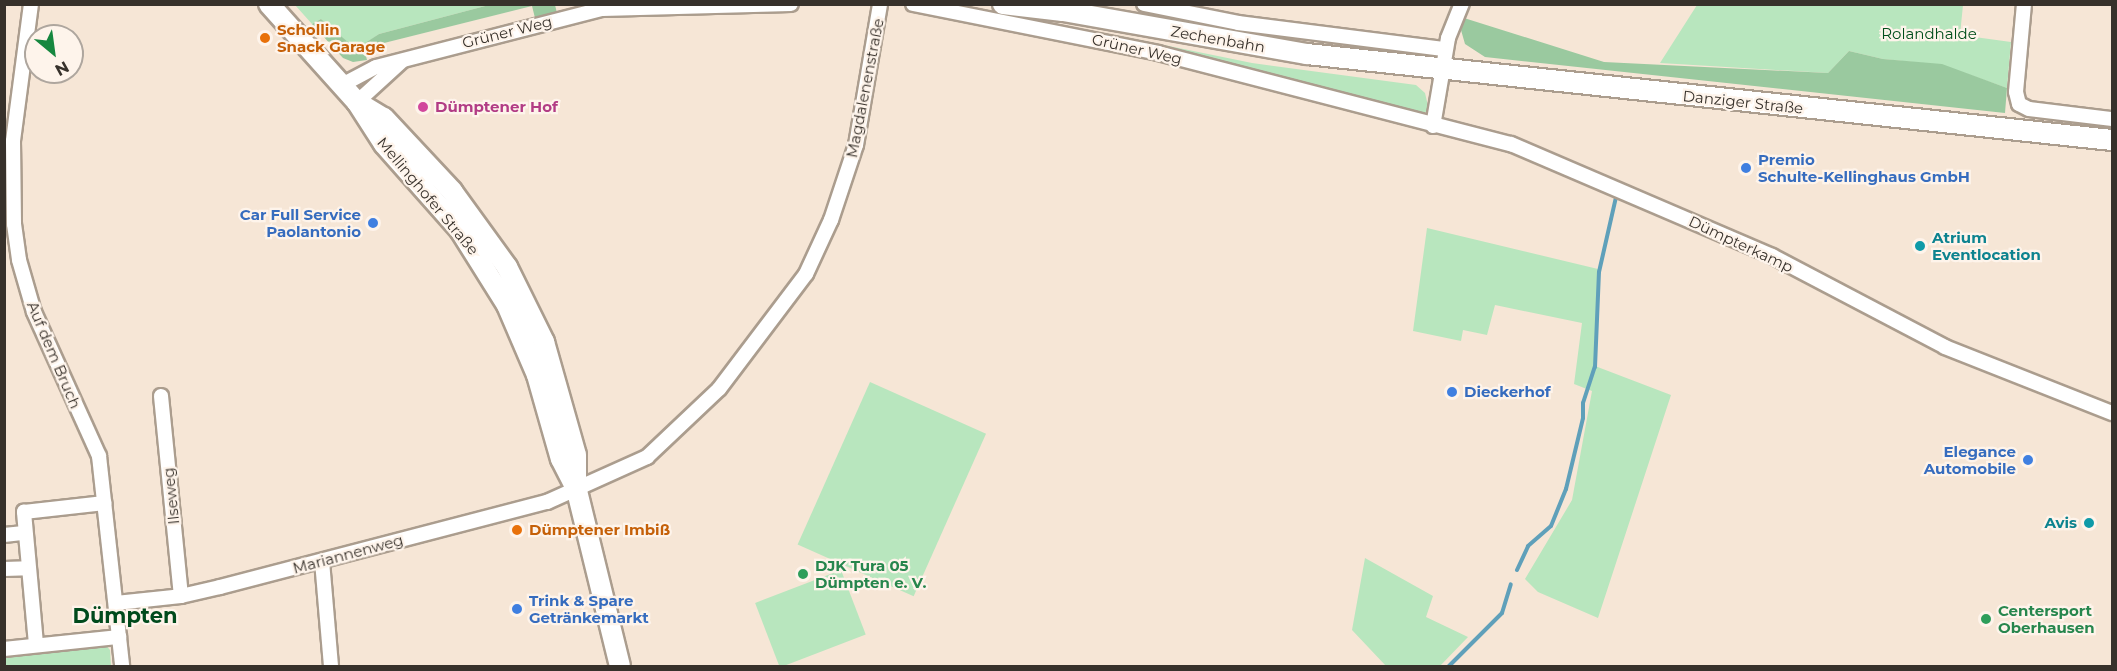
<!DOCTYPE html>
<html>
<head>
<meta charset="utf-8">
<style>
  body { margin:0 }
  #map { position:relative; width:2117px; height:671px; overflow:hidden; background:#f6e6d6; font-family:Montserrat,sans-serif }
  div>[style] { position:absolute }
  .green>* { inset:0; background:#b8e6be; transform-origin:0 0 }
  .forest>* { inset:0; background:#9ac99f }
  .stream>* { height:4px; margin:-2px; padding:0 2px; transform-origin:2px; border-radius:2px; background:#5fa0ba }
  .roads { filter:drop-shadow(2px 0 #ab9d8e) drop-shadow(-2px 0 #ab9d8e) drop-shadow(0 2px #ab9d8e) drop-shadow(0 -2px #ab9d8e) }
  .minor>* { height:14px; margin:-7px; padding:0 7px; transform-origin:7px; border-radius:7px; background:#fff }
  .secondary>* { height:20px; margin:-10px; padding:0 10px; transform-origin:10px; border-radius:10px; background:#fff }
  .dots>* { width:16px; height:16px; translate:-50% -50%; box-sizing:border-box; border:3px solid #fef4eb; border-radius:50% }
  span { translate:-50% -50%; white-space:nowrap; text-align:center; line-height:1.15; -webkit-text-stroke:4.5px #fef4eb; paint-order:stroke }
  .food-label { font-size:15px; color:#c56008; font-weight:700 }
  .left { translate:0 -50%; text-align:left }
  .street-label { font-size:15px; color:#37312b }
  .park-label { font-size:15px; color:#014e1b }
  .hotel-label { font-size:15px; color:#b23c85; font-weight:700 }
  .shop-label { font-size:15px; color:#366cbe; font-weight:700 }
  .right { translate:-100% -50%; text-align:right }
  .culture-label { font-size:15px; color:#0d838f; font-weight:700 }
  .leisure-label { font-size:15px; color:#27864d; font-weight:700 }
  .district-label { font-size:21px; color:#004a1c; font-weight:700 }
  .frame { position:absolute; inset:0; border:6px solid #37312b; pointer-events:none }
  .north { position:absolute; left:24px; top:24px; width:60px; height:60px; box-sizing:border-box; background:#fef4eb; border:2px solid #aea69e; border-radius:50%; rotate:151deg; font-size:16px; font-weight:700; line-height:24px; text-align:center; color:#37312b }
  .north::after { content:''; display:block; margin:auto; width:21px; height:27px; background:#16873f; clip-path:polygon(50% 0,100% 100%,50% 72%,0 100%) }
</style>
</head>
<body>
<div id="map">
  <div class="green">
    <div style="clip-path:polygon(295px 5px,489px 5px,379px 34px,356px 50px,321px 19px,312px 24px)"></div>
    <div style="clip-path:polygon(1697px 5px,1963px 5px,1960px 35px,2011px 42px,2007px 88px,1942px 65px,1883px 59px,1849px 51px,1828px 73px,1660px 63px)"></div>
    <div style="clip-path:polygon(1115px 35px,1252px 63px,1416px 85px,1425px 93px,1429px 110px,1420px 115px)"></div>
    <div style="clip-path:polygon(1427px 228px,1598px 269px,1595px 366px,1671px 395px,1598px 618px,1538px 592px,1525px 579px,1572px 500px,1592px 391px,1574px 384px,1582px 323px,1495px 305px,1487px 335px,1463px 330px,1461px 341px,1413px 331px)"></div>
    <div style="left:870px;top:382px;width:127px;height:178px;rotate:24deg"></div>
    <div style="clip-path:polygon(1365px 558px,1433px 596px,1426px 617px,1468px 637px,1440px 666px,1386px 666px,1352px 630px)"></div>
    <div style="left:841px;top:570px;width:69px;height:92px;rotate:69deg"></div>
    <div style="clip-path:polygon(104px 643px,110px 650px,111px 666px,5px 666px,4px 655px)"></div>
  </div>
  <div class="forest">
    <div style="clip-path:polygon(489px 5px,555px 5px,557px 13px,535px 18px,532px 6px,364px 48px,367px 60px,353px 62px,343px 58px,312px 24px,321px 19px,356px 49px,379px 34px)"></div>
    <div style="clip-path:polygon(1464px 18px,1604px 62px,1828px 73px,1849px 51px,1883px 59px,1942px 64px,2007px 88px,2005px 113px,1485px 57px,1465px 44px,1461px 30px)"></div>
  </div>
  <div class="stream">
    <div style="left:1517px;top:570px;width:26px;rotate:-65deg"></div>
    <div style="left:1528px;top:546px;width:30px;rotate:-41deg"></div>
    <div style="left:1551px;top:526px;width:40px;rotate:-68deg"></div>
    <div style="left:1566px;top:489px;width:73px;rotate:-76.5deg"></div>
    <div style="left:1583px;top:418px;width:15px;rotate:-90deg"></div>
    <div style="left:1583px;top:403px;width:38px;rotate:-72deg"></div>
    <div style="left:1595px;top:367px;width:95px;rotate:-87.6deg"></div>
    <div style="left:1599px;top:272px;width:77px;rotate:-77.2deg"></div>
    <div style="left:1449px;top:666px;width:75px;rotate:-45deg"></div>
    <div style="left:1502px;top:613px;width:30px;rotate:-73deg"></div>
  </div>
  <div class="roads">
    <div class="minor">
      <div style="left:31px;top:4px;width:138px;rotate:97.5deg"></div>
      <div style="left:13px;top:141px;width:83px;rotate:89.3deg"></div>
      <div style="left:14px;top:224px;width:36px;rotate:82deg"></div>
      <div style="left:19px;top:260px;width:54px;rotate:73.9deg"></div>
      <div style="left:34px;top:312px;width:158px;rotate:65.7deg"></div>
      <div style="left:99px;top:456px;width:211px;rotate:83.7deg"></div>
      <div style="left:913px;top:4px;width:250px;rotate:11.3deg"></div>
      <div style="left:1158px;top:53px;width:365px;rotate:14.5deg"></div>
      <div style="left:1511px;top:144px;width:284px;rotate:23.2deg"></div>
      <div style="left:1772px;top:256px;width:195px;rotate:27.7deg"></div>
      <div style="left:1945px;top:347px;width:180px;rotate:21.6deg"></div>
      <div style="left:1144px;top:4px;width:96px;rotate:11.4deg"></div>
      <div style="left:1238px;top:23px;width:209px;rotate:7.2deg"></div>
      <div style="left:2024px;top:4px;width:88px;rotate:95.2deg"></div>
      <div style="left:2016px;top:92px;width:12px;rotate:76deg"></div>
      <div style="left:2019px;top:104px;width:11px;rotate:27deg"></div>
      <div style="left:2029px;top:109px;width:84px;rotate:6.9deg"></div>
      <div style="left:342px;top:85px;width:38px;rotate:-28deg"></div>
      <div style="left:376px;top:67px;width:233px;rotate:-14.4deg"></div>
      <div style="left:602px;top:9px;width:189px;rotate:-1.5deg"></div>
      <div style="left:357px;top:102px;width:61px;rotate:-42.3deg"></div>
      <div style="left:1433px;top:126px;width:89px;rotate:-80.3deg"></div>
      <div style="left:1448px;top:38px;width:37px;rotate:-68deg"></div>
      <div style="left:161px;top:396px;width:201px;rotate:84.3deg"></div>
      <div style="left:4px;top:535px;width:20px;rotate:-6deg"></div>
      <div style="left:322px;top:561px;width:105px;rotate:85.1deg"></div>
      <div style="left:4px;top:569px;width:24px;rotate:-2deg"></div>
      <div style="left:116px;top:603px;width:65px;rotate:-6.1deg"></div>
      <div style="left:181px;top:596px;width:40px;rotate:-13deg"></div>
      <div style="left:220px;top:587px;width:338px;rotate:-14.6deg"></div>
      <div style="left:547px;top:502px;width:110px;rotate:-24.2deg"></div>
      <div style="left:647px;top:457px;width:99px;rotate:-43.4deg"></div>
      <div style="left:719px;top:389px;width:144px;rotate:-52.9deg"></div>
      <div style="left:806px;top:274px;width:60px;rotate:-65.2deg"></div>
      <div style="left:831px;top:220px;width:79px;rotate:-71.6deg"></div>
      <div style="left:856px;top:145px;width:143px;rotate:-80.3deg"></div>
      <div style="left:36px;top:644px;width:133px;rotate:-95.2deg"></div>
      <div style="left:24px;top:512px;width:81px;rotate:-6.4deg"></div>
      <div style="left:4px;top:649px;width:116px;rotate:-6deg"></div>
    </div>
    <div class="secondary">
      <div style="left:269px;top:4px;width:132px;rotate:48.1deg"></div>
      <div style="left:357px;top:102px;width:50px;rotate:57.3deg"></div>
      <div style="left:384px;top:144px;width:115px;rotate:48.5deg"></div>
      <div style="left:460px;top:230px;width:89px;rotate:57.9deg"></div>
      <div style="left:507px;top:305px;width:76px;rotate:66.8deg"></div>
      <div style="left:537px;top:375px;width:87px;rotate:74.1deg"></div>
      <div style="left:561px;top:459px;width:36px;rotate:63deg"></div>
      <div style="left:577px;top:491px;width:180px;rotate:76.2deg"></div>
      <div style="left:1003px;top:4px;width:60px;rotate:6.7deg"></div>
      <div style="left:1063px;top:11px;width:248px;rotate:10deg"></div>
      <div style="left:1307px;top:54px;width:810px;rotate:6.1deg"></div>
      <div style="left:357px;top:102px;width:31px;rotate:31deg"></div>
      <div style="left:384px;top:118px;width:100px;rotate:47deg"></div>
      <div style="left:452px;top:191px;width:94px;rotate:54.1deg"></div>
      <div style="left:507px;top:267px;width:84px;rotate:63.7deg"></div>
      <div style="left:544px;top:342px;width:117px;rotate:74.2deg"></div>
      <div style="left:576px;top:455px;width:27px;rotate:90deg"></div>
    </div>
  </div>
  <div class="dots">
    <div style="left:265px;top:38px;background:#e8710a"></div>
    <div style="left:423px;top:107px;background:#d1479c"></div>
    <div style="left:1746px;top:168px;background:#3f7fe0"></div>
    <div style="left:373px;top:223px;background:#3f7fe0"></div>
    <div style="left:1920px;top:246px;background:#0f9aa8"></div>
    <div style="left:1452px;top:392px;background:#3f7fe0"></div>
    <div style="left:2028px;top:460px;background:#3f7fe0"></div>
    <div style="left:2089px;top:523px;background:#0f9aa8"></div>
    <div style="left:517px;top:530px;background:#e8710a"></div>
    <div style="left:803px;top:574px;background:#2e9e5b"></div>
    <div style="left:517px;top:609px;background:#3f7fe0"></div>
    <div style="left:1986px;top:619px;background:#2e9e5b"></div>
  </div>
  <div class="food-label">
    <span class="left" style="left:277px;top:38px">Schollin<br>Snack Garage</span>
    <span class="left" style="left:529px;top:530px">Dümptener Imbiß</span>
  </div>
  <div class="street-label">
    <span style="left:507px;top:32px;rotate:-14deg">Grüner Weg</span>
    <span style="left:1218px;top:39px;rotate:10deg">Zechenbahn</span>
    <span style="left:1137px;top:49px;rotate:13deg">Grüner Weg</span>
    <span style="left:865px;top:88px;rotate:-79deg">Magdalenenstraße</span>
    <span style="left:1743px;top:102px;rotate:6deg">Danziger Straße</span>
    <span style="left:428px;top:196px;rotate:50deg">Mellinghofer Straße</span>
    <span style="left:1741px;top:244px;rotate:25deg">Dümpterkamp</span>
    <span style="left:54px;top:355px;rotate:67deg">Auf dem Bruch</span>
    <span style="left:171px;top:496px;rotate:-96deg">Ilseweg</span>
    <span style="left:348px;top:554px;rotate:-15deg">Mariannenweg</span>
  </div>
  <div class="park-label">
    <span style="left:1929px;top:34px">Rolandhalde</span>
  </div>
  <div class="hotel-label">
    <span class="left" style="left:435px;top:107px">Dümptener Hof</span>
  </div>
  <div class="shop-label">
    <span class="left" style="left:1758px;top:168px">Premio<br>Schulte-Kellinghaus GmbH</span>
    <span class="right" style="left:361px;top:223px">Car Full Service<br>Paolantonio</span>
    <span class="left" style="left:1464px;top:392px">Dieckerhof</span>
    <span class="right" style="left:2016px;top:460px">Elegance<br>Automobile</span>
    <span class="left" style="left:529px;top:609px">Trink &amp; Spare<br>Getränkemarkt</span>
  </div>
  <div class="culture-label">
    <span class="left" style="left:1932px;top:246px">Atrium<br>Eventlocation</span>
    <span class="right" style="left:2077px;top:523px">Avis</span>
  </div>
  <div class="leisure-label">
    <span class="left" style="left:815px;top:574px">DJK Tura 05<br>Dümpten e. V.</span>
    <span class="left" style="left:1998px;top:619px">Centersport<br>Oberhausen</span>
  </div>
  <div class="district-label">
    <span style="left:125px;top:616px">Dümpten</span>
  </div>
  <div class="frame"></div>
  <div class="north">N</div>
</div>
</body>
</html>
